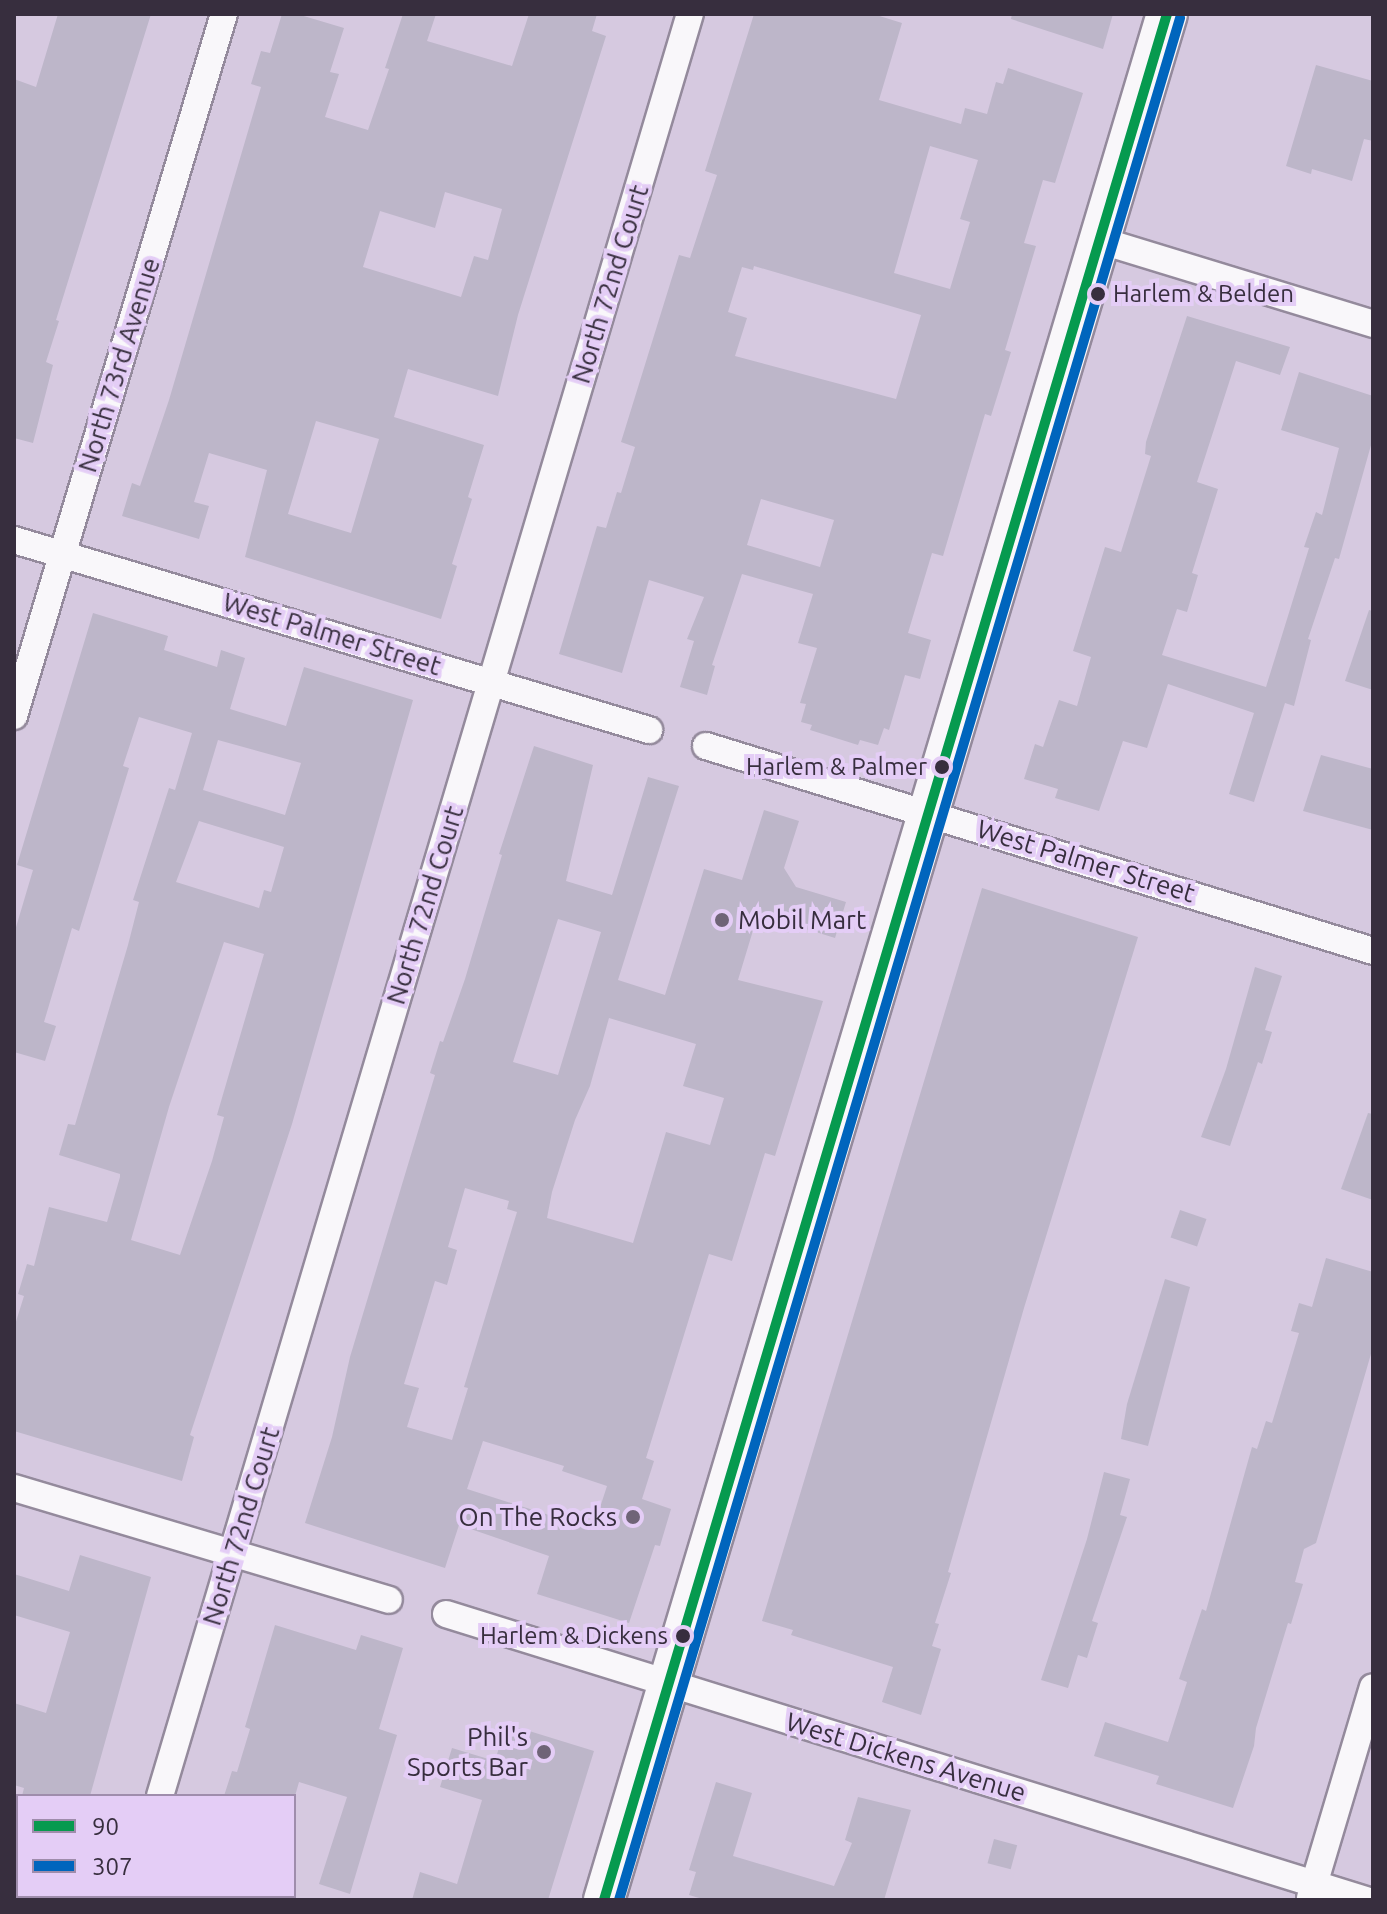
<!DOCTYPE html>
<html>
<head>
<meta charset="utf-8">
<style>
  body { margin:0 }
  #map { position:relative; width:1387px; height:1914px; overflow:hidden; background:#d6c9e0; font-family:Ubuntu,sans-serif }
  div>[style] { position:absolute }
  .building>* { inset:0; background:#bdb6c9; transform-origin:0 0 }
  .roads { filter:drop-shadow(2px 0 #948a9c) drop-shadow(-2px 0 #948a9c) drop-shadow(0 2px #948a9c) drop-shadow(0 -2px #948a9c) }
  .street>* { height:26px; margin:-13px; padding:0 13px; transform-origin:13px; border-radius:13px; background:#f9f7fa }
  .primary>* { height:40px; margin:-20px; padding:0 20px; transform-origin:20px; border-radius:20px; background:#f9f7fa }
  .bus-1>* { height:10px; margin:-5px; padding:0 5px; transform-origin:5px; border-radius:5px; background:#069a4f }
  .bus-2>* { height:10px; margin:-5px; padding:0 5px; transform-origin:5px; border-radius:5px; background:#0065bd }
  .dots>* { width:22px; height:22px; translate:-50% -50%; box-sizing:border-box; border:4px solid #e4cdf6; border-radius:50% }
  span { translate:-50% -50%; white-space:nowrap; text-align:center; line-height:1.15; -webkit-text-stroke:8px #e4cdf6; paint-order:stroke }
  .bus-label { font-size:24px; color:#372e3e }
  .left { translate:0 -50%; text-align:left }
  .right { translate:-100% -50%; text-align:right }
  .street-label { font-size:26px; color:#372e3e }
  .poi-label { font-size:26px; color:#372e3e }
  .frame { position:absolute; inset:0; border:16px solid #372e3e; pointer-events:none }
  .legend { position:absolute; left:16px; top:1794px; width:280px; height:104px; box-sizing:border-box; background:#e4cdf6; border:2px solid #9f8dac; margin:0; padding:10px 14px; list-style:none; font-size:24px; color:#372e3e }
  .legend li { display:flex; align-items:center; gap:16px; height:40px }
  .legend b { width:40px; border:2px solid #9f8dac }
</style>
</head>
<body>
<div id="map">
  <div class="building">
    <div style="clip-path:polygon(58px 14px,151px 14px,56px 320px,59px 321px,46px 362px,53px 365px,33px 443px,14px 438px,14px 79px,36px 87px)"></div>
    <div style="clip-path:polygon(evenodd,282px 14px,297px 14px,344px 28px,330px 72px,339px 74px,325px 117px,368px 130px,389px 69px,385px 68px,403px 14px,436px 14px,427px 41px,512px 66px,529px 14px,597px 14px,592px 31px,606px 36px,518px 315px,498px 396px,408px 369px,394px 417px,484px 445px,468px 497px,472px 499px,452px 564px,457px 566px,441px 619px,245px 557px,267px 470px,209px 453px,194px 502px,209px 506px,199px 539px,122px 516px,132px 483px,140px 486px,169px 400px,261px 87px,251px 84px,261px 51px,270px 53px,282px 14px,445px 192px,502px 209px,488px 260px,474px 256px,461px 297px,363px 267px,380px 211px,435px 228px,445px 192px,282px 14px,316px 421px,379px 439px,351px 533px,288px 514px,316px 421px)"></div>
    <div style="clip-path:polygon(evenodd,754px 14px,873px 14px,902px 23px,879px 100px,961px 124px,965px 108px,987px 114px,996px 82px,1003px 84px,1008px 68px,1083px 93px,1055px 183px,1043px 180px,1024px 243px,1036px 246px,1005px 350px,1011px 352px,991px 416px,985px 414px,943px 556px,932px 553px,908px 633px,931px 640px,920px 679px,905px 675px,889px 730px,884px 728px,878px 745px,860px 740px,858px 745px,810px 730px,812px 725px,801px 722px,806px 704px,800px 703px,817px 648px,798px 643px,813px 594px,742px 574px,712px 665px,715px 666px,707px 695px,680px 687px,694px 641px,687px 639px,704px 597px,649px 580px,622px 673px,559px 654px,597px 526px,606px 528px,617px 492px,621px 493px,635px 447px,621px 442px,679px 255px,690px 258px,717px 175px,705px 171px,754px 14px,930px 146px,978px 160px,960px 219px,970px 222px,950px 289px,894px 273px,930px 146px,754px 14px,754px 266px,921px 315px,896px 399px,735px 356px,747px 318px,728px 312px,742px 267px,753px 270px,754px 266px,754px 14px,761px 499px,834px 520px,820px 567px,747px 545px,761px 499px)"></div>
    <div style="clip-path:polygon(1012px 14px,1113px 14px,1103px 49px,1011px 19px)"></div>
    <div style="clip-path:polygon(1316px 65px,1373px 81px,1373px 141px,1364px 139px,1352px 181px,1312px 169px,1311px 174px,1286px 166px)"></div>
    <div style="clip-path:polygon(1187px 316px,1290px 347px,1280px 375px,1236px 361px,1197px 482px,1218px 489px,1192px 573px,1198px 575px,1187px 612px,1177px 609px,1162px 655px,1266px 687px,1309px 548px,1304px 547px,1316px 512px,1322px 515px,1339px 448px,1281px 430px,1299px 372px,1373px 396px,1373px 438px,1339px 559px,1335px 558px,1308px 639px,1311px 640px,1294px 706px,1285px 703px,1254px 802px,1229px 794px,1254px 713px,1168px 684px,1147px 748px,1123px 741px,1099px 811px,1055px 798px,1058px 789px,1024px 779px,1035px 744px,1043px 747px,1059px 700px,1077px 706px,1091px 657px,1073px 651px,1105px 547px,1121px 552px,1151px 456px,1145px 454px,1146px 442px)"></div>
    <div style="clip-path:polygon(1369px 610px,1373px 611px,1373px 690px,1345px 681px)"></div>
    <div style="clip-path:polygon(evenodd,93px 613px,168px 636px,164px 650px,217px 667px,221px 650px,245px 658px,230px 709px,286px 726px,304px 667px,413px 700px,292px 1124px,190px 1435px,194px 1437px,182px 1481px,14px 1431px,14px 1328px,24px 1296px,18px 1294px,27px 1264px,34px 1266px,49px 1207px,107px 1222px,120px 1177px,120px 1174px,59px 1155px,68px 1124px,75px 1125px,128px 945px,139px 902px,133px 900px,169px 788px,175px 790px,192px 733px,139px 717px,123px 766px,129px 768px,79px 931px,72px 928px,44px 1022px,56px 1026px,45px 1061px,14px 1052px,14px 934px,33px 870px,17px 865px,93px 613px,218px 740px,301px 763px,285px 815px,203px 790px,218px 740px,93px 613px,199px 821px,284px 847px,271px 892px,264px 890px,259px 908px,176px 882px,199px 821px,93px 613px,224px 942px,264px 954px,217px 1115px,224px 1117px,212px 1161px,180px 1255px,131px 1240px,169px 1107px,224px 942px)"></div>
    <div style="clip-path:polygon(evenodd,534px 746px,593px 765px,566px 881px,612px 895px,648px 777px,679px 786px,618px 980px,665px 995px,704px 869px,742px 880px,764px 810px,799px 821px,784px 868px,796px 887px,846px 902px,835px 938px,758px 914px,738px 980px,823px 1001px,775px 1156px,765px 1153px,732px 1261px,709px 1254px,646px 1458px,654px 1461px,642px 1499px,671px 1509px,660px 1546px,655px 1545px,629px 1623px,537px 1594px,549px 1556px,459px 1525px,445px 1568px,305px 1523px,332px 1437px,350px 1357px,435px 1075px,430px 1073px,440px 1041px,443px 1042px,465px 979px,502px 855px,499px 854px,534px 746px,558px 919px,601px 932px,558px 1075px,513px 1062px,558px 919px,534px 746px,609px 1018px,696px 1044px,683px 1086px,724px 1098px,710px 1145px,666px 1132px,633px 1243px,547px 1218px,552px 1192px,575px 1120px,590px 1086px,609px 1018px,534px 746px,465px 1188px,509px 1201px,507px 1209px,517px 1212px,464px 1387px,468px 1388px,452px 1440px,407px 1427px,419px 1388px,404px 1384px,435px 1281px,447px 1285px,457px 1250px,448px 1247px,465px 1188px,534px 746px,483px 1441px,564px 1466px,562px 1471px,607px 1486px,593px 1529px,467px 1489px,483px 1441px)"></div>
    <div style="clip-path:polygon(1321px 755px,1373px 769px,1373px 830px,1303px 811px)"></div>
    <div style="clip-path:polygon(982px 888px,1138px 937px,1024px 1308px,948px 1572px,951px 1573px,935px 1623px,939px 1624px,932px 1646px,941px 1649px,921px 1715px,882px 1702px,893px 1667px,791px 1635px,793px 1630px,762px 1621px)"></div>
    <div style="clip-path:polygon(1255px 967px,1282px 976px,1265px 1030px,1272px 1032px,1262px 1064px,1258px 1062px,1230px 1146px,1201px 1137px,1226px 1069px)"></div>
    <div style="clip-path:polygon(1368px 1113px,1373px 1114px,1373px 1200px,1341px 1189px)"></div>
    <div style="left:1180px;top:1210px;width:28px;height:29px;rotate:19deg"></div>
    <div style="clip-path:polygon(1326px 1258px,1373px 1272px,1373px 1347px,1316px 1543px,1304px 1549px,1295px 1582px,1303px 1584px,1291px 1624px,1288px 1623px,1256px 1728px,1254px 1746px,1233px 1808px,1156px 1784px,1159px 1776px,1094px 1756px,1105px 1722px,1168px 1742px,1187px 1682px,1179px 1679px,1202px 1609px,1206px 1611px,1252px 1447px,1257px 1449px,1266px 1421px,1272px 1423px,1299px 1333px,1291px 1331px,1299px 1303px,1312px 1307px)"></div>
    <div style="clip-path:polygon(1165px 1279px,1190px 1287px,1148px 1446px,1121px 1439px,1127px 1404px)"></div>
    <div style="clip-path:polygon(1104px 1472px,1130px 1479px,1120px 1515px,1127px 1517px,1092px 1621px,1098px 1623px,1087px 1658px,1078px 1655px,1068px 1688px,1041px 1680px,1087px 1539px)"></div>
    <div style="clip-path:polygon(80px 1555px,151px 1577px,90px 1796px,22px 1796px,24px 1788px,14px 1785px,14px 1703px,46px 1713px,70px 1632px,14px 1615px,14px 1574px,69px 1591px)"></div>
    <div style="clip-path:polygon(275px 1625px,356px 1650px,361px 1635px,403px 1648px,379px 1729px,397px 1735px,350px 1894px,319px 1884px,347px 1797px,299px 1782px,295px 1796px,224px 1796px,232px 1771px,237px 1772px,250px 1729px,245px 1727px)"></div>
    <div style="clip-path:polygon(506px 1724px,594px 1751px,548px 1900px,412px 1900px,420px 1872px,457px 1884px,482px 1800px,440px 1787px,452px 1748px,495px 1761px)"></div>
    <div style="clip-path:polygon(716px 1782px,752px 1793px,733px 1856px,834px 1886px,852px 1843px,845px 1840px,858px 1797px,911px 1810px,884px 1900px,706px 1900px,689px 1895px,696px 1872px,689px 1870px)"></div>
    <div style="left:994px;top:1839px;width:24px;height:25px;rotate:15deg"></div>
  </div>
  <div class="roads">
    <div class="street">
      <div style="left:1099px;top:240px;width:287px;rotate:17deg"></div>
      <div style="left:14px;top:540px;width:663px;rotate:16.66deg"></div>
      <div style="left:14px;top:716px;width:733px;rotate:-73.35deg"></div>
      <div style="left:706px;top:746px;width:698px;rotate:17.08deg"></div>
      <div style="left:14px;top:1488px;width:391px;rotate:16.6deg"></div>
      <div style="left:446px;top:1614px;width:963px;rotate:17.27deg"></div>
      <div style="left:160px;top:1796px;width:1859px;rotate:-73.44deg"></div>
      <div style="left:1310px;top:1898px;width:220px;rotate:-73.4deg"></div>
      <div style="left:129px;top:1900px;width:4px;rotate:-63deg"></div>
    </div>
    <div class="primary">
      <div style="left:604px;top:1900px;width:1968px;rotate:-73.38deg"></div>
    </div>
  </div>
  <div class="bus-1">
    <div style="left:604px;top:1900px;width:1968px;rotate:-73.38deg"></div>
  </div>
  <div class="bus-2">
    <div style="left:619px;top:1900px;width:1964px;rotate:-73.4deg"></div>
  </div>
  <div class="dots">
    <div style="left:1098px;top:294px;background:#372e3e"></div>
    <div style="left:942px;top:767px;background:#372e3e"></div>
    <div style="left:722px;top:920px;background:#6f6477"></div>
    <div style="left:633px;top:1517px;background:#6f6477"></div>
    <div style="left:683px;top:1636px;background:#372e3e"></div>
    <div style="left:544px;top:1752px;background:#6f6477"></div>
  </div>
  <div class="bus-label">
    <span class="left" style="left:1113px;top:294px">Harlem &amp; Belden</span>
    <span class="right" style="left:927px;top:767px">Harlem &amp; Palmer</span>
    <span class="right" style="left:668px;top:1636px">Harlem &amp; Dickens</span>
  </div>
  <div class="street-label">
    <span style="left:610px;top:284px;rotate:-73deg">North 72nd Court</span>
    <span style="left:119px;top:365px;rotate:-73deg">North 73rd Avenue</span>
    <span style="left:332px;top:634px;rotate:17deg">West Palmer Street</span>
    <span style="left:1086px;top:861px;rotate:17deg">West Palmer Street</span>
    <span style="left:425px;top:905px;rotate:-73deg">North 72nd Court</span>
    <span style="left:241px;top:1526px;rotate:-73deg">North 72nd Court</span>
    <span style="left:906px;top:1757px;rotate:17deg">West Dickens Avenue</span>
  </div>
  <div class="poi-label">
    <span class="left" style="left:738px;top:920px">Mobil Mart</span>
    <span class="right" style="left:617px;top:1517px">On The Rocks</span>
    <span class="right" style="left:528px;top:1752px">Phil's<br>Sports Bar</span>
  </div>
  <div class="frame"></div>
  <ul class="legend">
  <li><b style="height:10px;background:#069a4f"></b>90</li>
  <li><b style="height:10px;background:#0065bd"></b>307</li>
  </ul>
</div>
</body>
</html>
